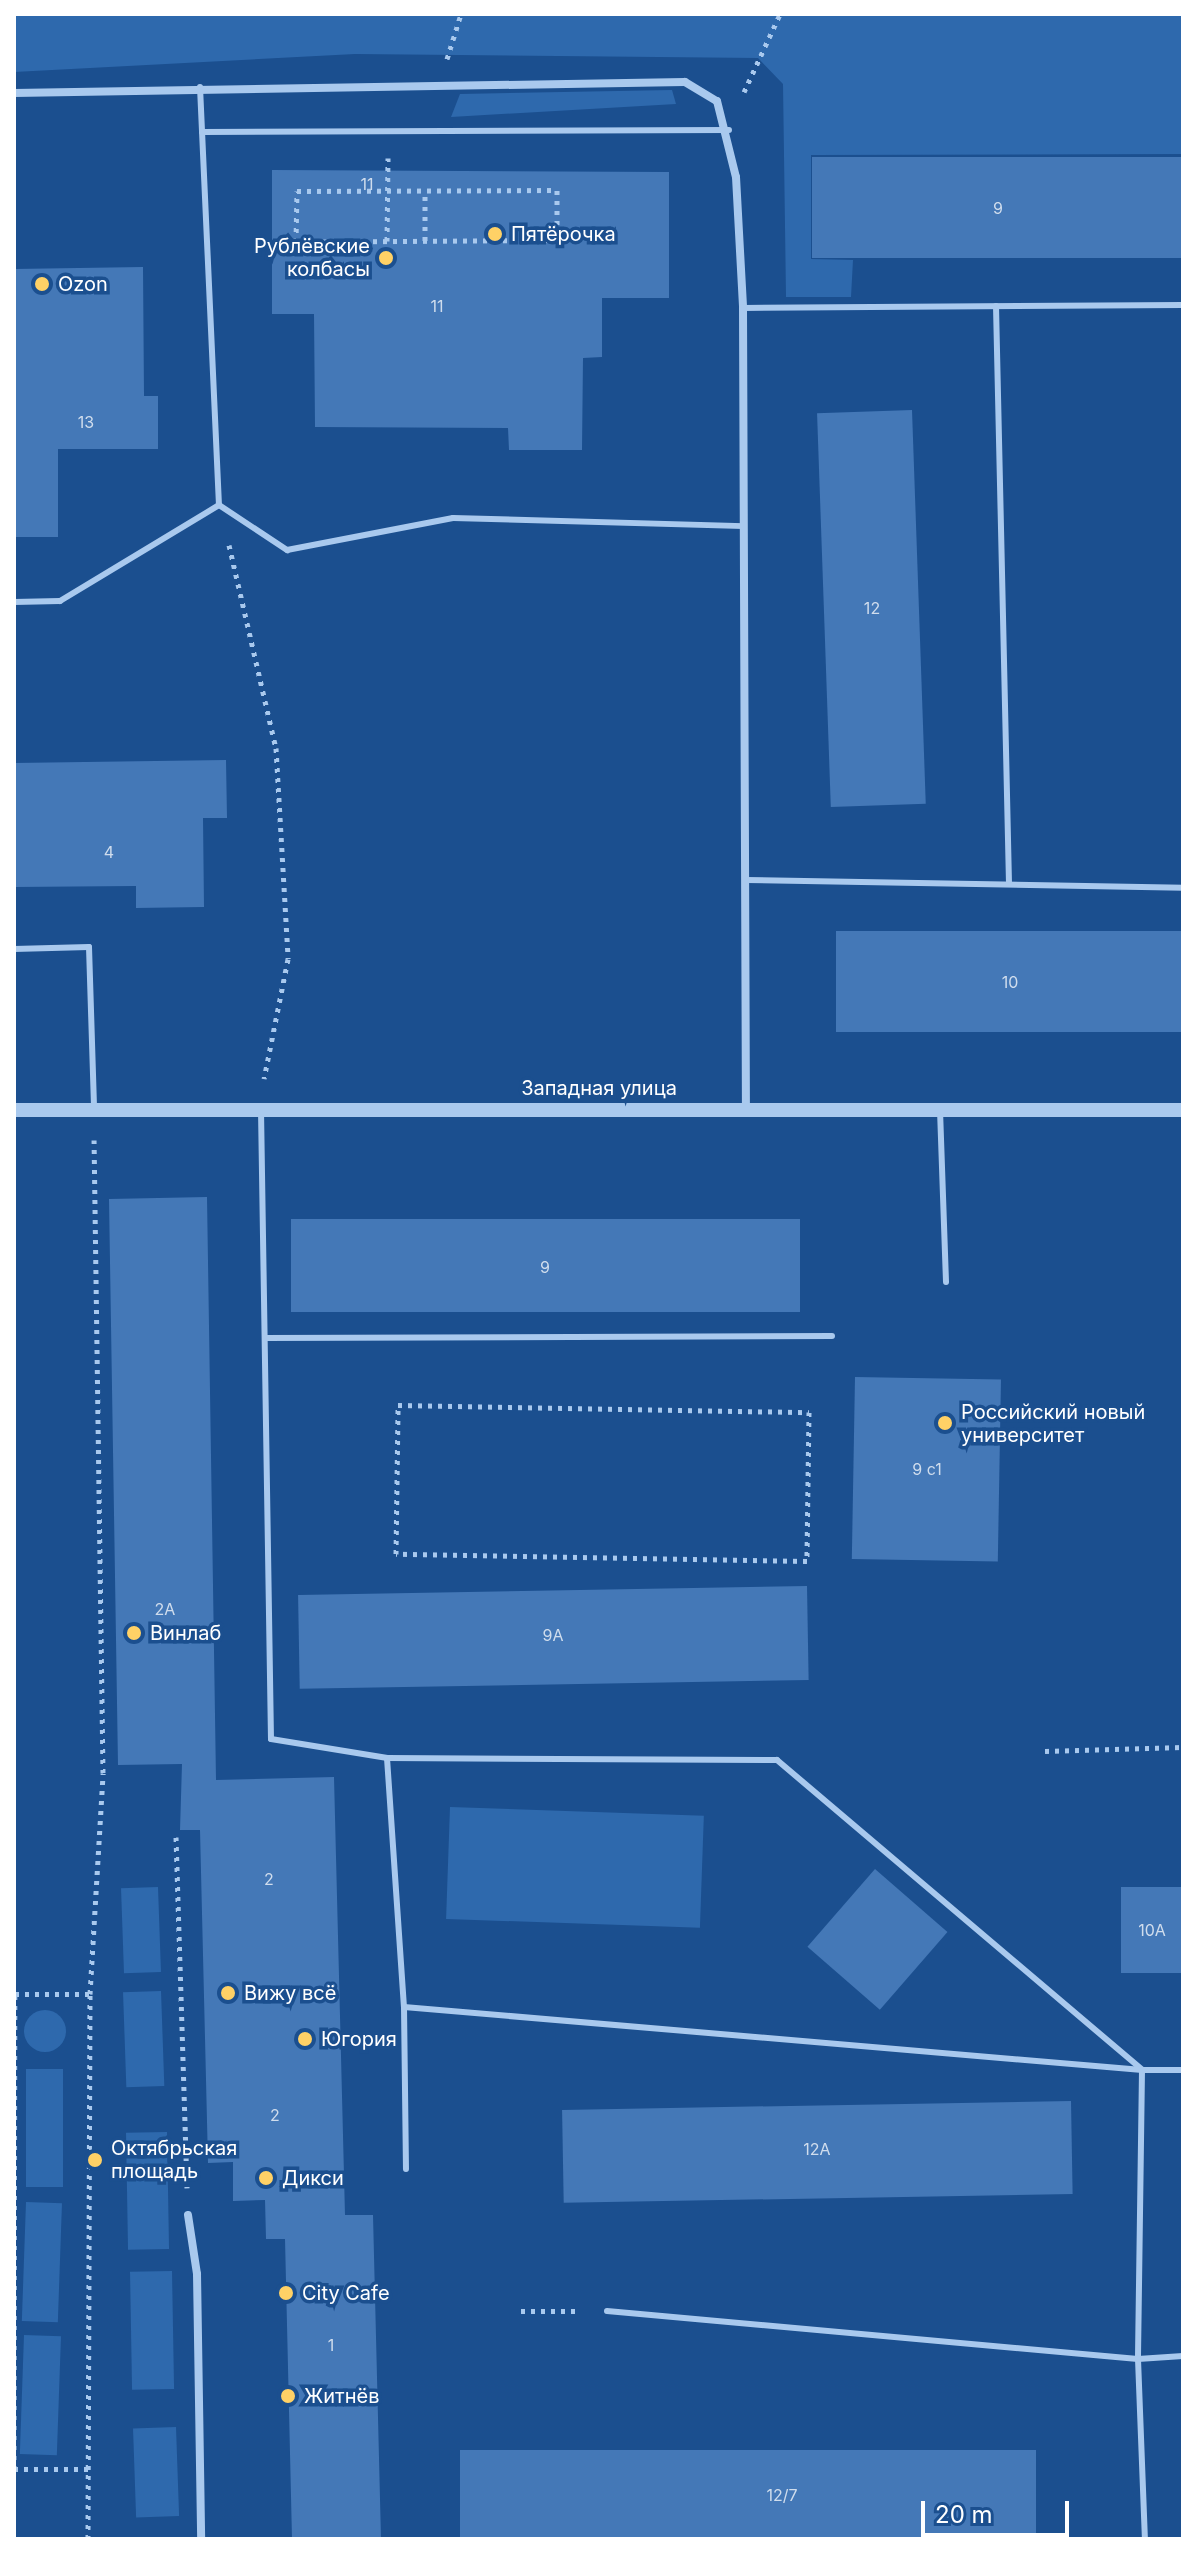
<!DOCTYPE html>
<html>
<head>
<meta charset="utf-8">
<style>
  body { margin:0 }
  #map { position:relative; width:1197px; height:2553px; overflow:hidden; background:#1b4f8f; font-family:Inter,sans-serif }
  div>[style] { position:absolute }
  .green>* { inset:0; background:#2e69ad; transform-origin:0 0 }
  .round { border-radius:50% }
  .building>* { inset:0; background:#4478b7; transform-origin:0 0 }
  .path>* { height:5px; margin-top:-2.5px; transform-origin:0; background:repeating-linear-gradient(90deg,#a9c9ee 0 4px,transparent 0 10px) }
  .service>* { height:6px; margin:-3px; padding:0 3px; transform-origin:3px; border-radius:3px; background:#a9c9ee }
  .minor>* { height:8px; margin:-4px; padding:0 4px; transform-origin:4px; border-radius:4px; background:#a9c9ee }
  .tertiary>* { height:14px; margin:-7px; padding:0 7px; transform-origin:7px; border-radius:7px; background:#a9c9ee }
  .dots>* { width:22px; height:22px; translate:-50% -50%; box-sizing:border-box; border:4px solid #1b4f8f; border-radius:50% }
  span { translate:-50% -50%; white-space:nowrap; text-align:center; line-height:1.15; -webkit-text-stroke:7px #1b4f8f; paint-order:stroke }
  .number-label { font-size:16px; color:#d0dded }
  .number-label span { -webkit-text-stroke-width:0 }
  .poi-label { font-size:20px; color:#fff }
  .left { translate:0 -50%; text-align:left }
  .right { translate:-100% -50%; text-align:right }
  .street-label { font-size:20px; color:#fff }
  .frame { position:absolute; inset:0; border:16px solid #fff; pointer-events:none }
  .scale { position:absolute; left:921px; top:2501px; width:148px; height:36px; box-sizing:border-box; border:4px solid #fff; border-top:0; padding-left:10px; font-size:24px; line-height:28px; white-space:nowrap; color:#fff; -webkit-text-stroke:6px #1b4f8f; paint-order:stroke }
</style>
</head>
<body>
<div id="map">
  <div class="green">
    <div style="clip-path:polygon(14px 14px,1183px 14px,1183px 154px,811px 155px,811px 259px,853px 260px,851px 297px,786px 297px,783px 84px,758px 58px,355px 54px,14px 72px)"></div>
    <div style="clip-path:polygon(672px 90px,676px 104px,451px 117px,460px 94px)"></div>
    <div style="left:450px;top:1807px;width:254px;height:112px;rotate:2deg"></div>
    <div style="left:158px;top:1887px;width:85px;height:37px;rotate:88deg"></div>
    <div style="left:161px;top:1991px;width:95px;height:38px;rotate:88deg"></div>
    <div class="round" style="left:24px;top:2010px;width:42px;height:42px"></div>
    <div style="left:26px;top:2069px;width:37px;height:118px"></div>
    <div style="left:167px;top:2132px;width:117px;height:41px;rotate:89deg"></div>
    <div style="left:26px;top:2202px;width:36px;height:119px;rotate:2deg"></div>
    <div style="left:172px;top:2271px;width:118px;height:42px;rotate:89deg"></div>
    <div style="left:24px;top:2335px;width:37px;height:119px;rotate:2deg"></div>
    <div style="left:176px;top:2427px;width:89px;height:43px;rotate:88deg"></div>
  </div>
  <div class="building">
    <div style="left:812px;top:157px;width:371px;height:101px"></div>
    <div style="clip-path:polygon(272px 170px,669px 172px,669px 298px,602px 298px,602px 357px,583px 358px,582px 450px,509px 450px,508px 428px,315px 427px,314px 314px,272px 314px)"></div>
    <div style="clip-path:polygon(143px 267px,144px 396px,158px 396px,158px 449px,58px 449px,58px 537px,14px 537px,14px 269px)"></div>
    <div style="left:912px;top:410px;width:394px;height:95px;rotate:88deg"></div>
    <div style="clip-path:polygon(226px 760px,227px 818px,203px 818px,204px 907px,136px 908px,136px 886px,14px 887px,14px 763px)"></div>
    <div style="left:836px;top:931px;width:347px;height:101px"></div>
    <div style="clip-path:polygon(207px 1197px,216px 1780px,334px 1777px,345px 2215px,373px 2215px,381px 2539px,292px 2539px,285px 2239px,266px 2239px,265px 2200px,233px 2201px,233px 2162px,208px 2163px,200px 1830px,180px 1830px,182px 1764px,118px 1765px,109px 1199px)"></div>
    <div style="left:800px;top:1219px;width:93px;height:509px;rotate:90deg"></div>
    <div style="left:855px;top:1377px;width:146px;height:182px;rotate:1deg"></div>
    <div style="left:807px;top:1586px;width:94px;height:509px;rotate:89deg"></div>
    <div style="left:875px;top:1869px;width:96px;height:103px;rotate:41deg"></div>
    <div style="left:1121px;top:1887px;width:62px;height:86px"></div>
    <div style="left:1071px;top:2101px;width:93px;height:509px;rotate:89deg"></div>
    <div style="left:1036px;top:2450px;width:89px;height:576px;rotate:90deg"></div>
  </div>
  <div class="path">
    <div style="left:447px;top:59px;width:47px;rotate:-72.7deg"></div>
    <div style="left:744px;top:92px;width:86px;rotate:-65.2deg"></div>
    <div style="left:557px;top:190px;width:50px;rotate:90deg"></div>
    <div style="left:557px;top:240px;width:261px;rotate:179.6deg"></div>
    <div style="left:296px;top:242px;width:51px;rotate:-88.9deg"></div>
    <div style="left:297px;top:191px;width:260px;rotate:-0.2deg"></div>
    <div style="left:387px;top:241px;width:83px;rotate:-89.3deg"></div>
    <div style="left:425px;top:241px;width:50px;rotate:-90deg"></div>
    <div style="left:229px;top:545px;width:208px;rotate:77deg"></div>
    <div style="left:276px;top:748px;width:211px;rotate:86.7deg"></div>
    <div style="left:288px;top:959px;width:122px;rotate:101.3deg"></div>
    <div style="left:398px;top:1405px;width:411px;rotate:1deg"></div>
    <div style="left:809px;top:1412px;width:149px;rotate:90.8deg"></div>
    <div style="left:807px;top:1561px;width:411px;rotate:-179deg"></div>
    <div style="left:396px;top:1554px;width:149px;rotate:-89.2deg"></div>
    <div style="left:1045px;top:1751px;width:138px;rotate:-1.7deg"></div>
    <div style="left:176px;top:1837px;width:351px;rotate:88.2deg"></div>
    <div style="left:15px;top:1994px;width:75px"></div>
    <div style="left:521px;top:2311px;width:59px"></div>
    <div style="left:14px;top:2469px;width:475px;rotate:-89.9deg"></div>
    <div style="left:14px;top:2469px;width:75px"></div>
    <div style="left:88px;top:2539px;width:545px;rotate:-89.79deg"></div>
    <div style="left:90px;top:1994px;width:221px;rotate:-86.6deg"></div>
    <div style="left:103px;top:1773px;width:633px;rotate:-90.81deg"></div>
  </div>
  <div class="service">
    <div style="left:200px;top:87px;width:418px;rotate:87.4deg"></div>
    <div style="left:219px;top:505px;width:82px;rotate:33.5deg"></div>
    <div style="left:287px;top:550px;width:169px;rotate:-10.9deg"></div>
    <div style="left:453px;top:518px;width:291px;rotate:1.6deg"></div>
    <div style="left:202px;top:132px;width:527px;rotate:-0.22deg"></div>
    <div style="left:996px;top:306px;width:576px;rotate:88.71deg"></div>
    <div style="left:743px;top:308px;width:440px;rotate:-0.4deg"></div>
    <div style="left:14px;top:602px;width:46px;rotate:-1.2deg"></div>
    <div style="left:60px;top:601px;width:186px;rotate:-31.1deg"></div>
    <div style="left:746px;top:880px;width:437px;rotate:1deg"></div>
    <div style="left:14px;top:949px;width:75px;rotate:-1.5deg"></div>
    <div style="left:89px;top:947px;width:161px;rotate:88.2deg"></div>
    <div style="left:261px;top:1110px;width:629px;rotate:89.09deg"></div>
    <div style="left:271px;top:1739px;width:118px;rotate:9.3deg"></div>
    <div style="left:387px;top:1758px;width:250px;rotate:86.1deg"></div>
    <div style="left:404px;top:2007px;width:162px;rotate:89.3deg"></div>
    <div style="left:940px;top:1110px;width:172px;rotate:88deg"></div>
    <div style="left:265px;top:1338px;width:567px;rotate:-0.2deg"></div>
    <div style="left:387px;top:1758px;width:390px;rotate:0.3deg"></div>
    <div style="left:777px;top:1760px;width:479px;rotate:40.3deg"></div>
    <div style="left:1142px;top:2070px;width:41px"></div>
    <div style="left:404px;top:2007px;width:741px;rotate:4.88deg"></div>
    <div style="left:1142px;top:2070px;width:289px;rotate:90.8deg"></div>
    <div style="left:1138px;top:2359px;width:180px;rotate:87.8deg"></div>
    <div style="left:607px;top:2311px;width:533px;rotate:5.17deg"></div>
    <div style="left:1138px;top:2359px;width:45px;rotate:-3.8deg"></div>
  </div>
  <div class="minor">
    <div style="left:14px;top:93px;width:671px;rotate:-0.94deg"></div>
    <div style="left:685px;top:82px;width:37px;rotate:31deg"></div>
    <div style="left:717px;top:101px;width:78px;rotate:76deg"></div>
    <div style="left:736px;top:177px;width:131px;rotate:86.9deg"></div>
    <div style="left:743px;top:308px;width:801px;rotate:89.79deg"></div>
    <div style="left:188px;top:2215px;width:60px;rotate:81.3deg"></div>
    <div style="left:197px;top:2274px;width:265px;rotate:89.1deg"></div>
  </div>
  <div class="tertiary">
    <div style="left:14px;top:1110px;width:1169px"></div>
  </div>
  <div class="dots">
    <div style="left:495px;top:234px;background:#ffd166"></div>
    <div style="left:386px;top:258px;background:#ffd166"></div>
    <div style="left:42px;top:284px;background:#ffd166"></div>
    <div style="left:945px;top:1423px;background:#ffd166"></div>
    <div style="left:134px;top:1633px;background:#ffd166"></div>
    <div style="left:228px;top:1993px;background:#ffd166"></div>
    <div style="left:305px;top:2039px;background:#ffd166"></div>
    <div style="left:95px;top:2160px;background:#ffd166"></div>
    <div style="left:266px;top:2178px;background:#ffd166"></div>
    <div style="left:286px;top:2293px;background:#ffd166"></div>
    <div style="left:288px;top:2396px;background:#ffd166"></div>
  </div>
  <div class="number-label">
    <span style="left:367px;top:184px">11</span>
    <span style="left:998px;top:208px">9</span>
    <span style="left:437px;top:306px">11</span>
    <span style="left:86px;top:422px">13</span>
    <span style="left:872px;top:608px">12</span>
    <span style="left:109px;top:852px">4</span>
    <span style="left:1010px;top:982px">10</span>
    <span style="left:545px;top:1267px">9</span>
    <span style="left:927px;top:1469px">9 с1</span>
    <span style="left:165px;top:1609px">2А</span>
    <span style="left:553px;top:1635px">9А</span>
    <span style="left:269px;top:1879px">2</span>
    <span style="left:1152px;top:1930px">10А</span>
    <span style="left:275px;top:2115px">2</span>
    <span style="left:817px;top:2149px">12А</span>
    <span style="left:331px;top:2345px">1</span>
    <span style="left:782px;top:2495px">12/7</span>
  </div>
  <div class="poi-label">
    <span class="left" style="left:511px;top:234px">Пятёрочка</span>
    <span class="right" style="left:370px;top:258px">Рублёвские<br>колбасы</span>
    <span class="left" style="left:58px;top:284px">Ozon</span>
    <span class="left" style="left:961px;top:1424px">Российский новый<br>университет</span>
    <span class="left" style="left:150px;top:1633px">Винлаб</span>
    <span class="left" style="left:244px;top:1993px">Вижу всё</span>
    <span class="left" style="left:321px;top:2039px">Югория</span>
    <span class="left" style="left:111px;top:2160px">Октябрьская<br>площадь</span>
    <span class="left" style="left:282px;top:2178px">Дикси</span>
    <span class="left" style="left:302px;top:2293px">City Cafe</span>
    <span class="left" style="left:304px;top:2396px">Житнёв</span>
  </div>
  <div class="street-label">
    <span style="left:599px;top:1088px">Западная улица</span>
  </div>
  <div class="frame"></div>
  <div class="scale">20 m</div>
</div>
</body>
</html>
